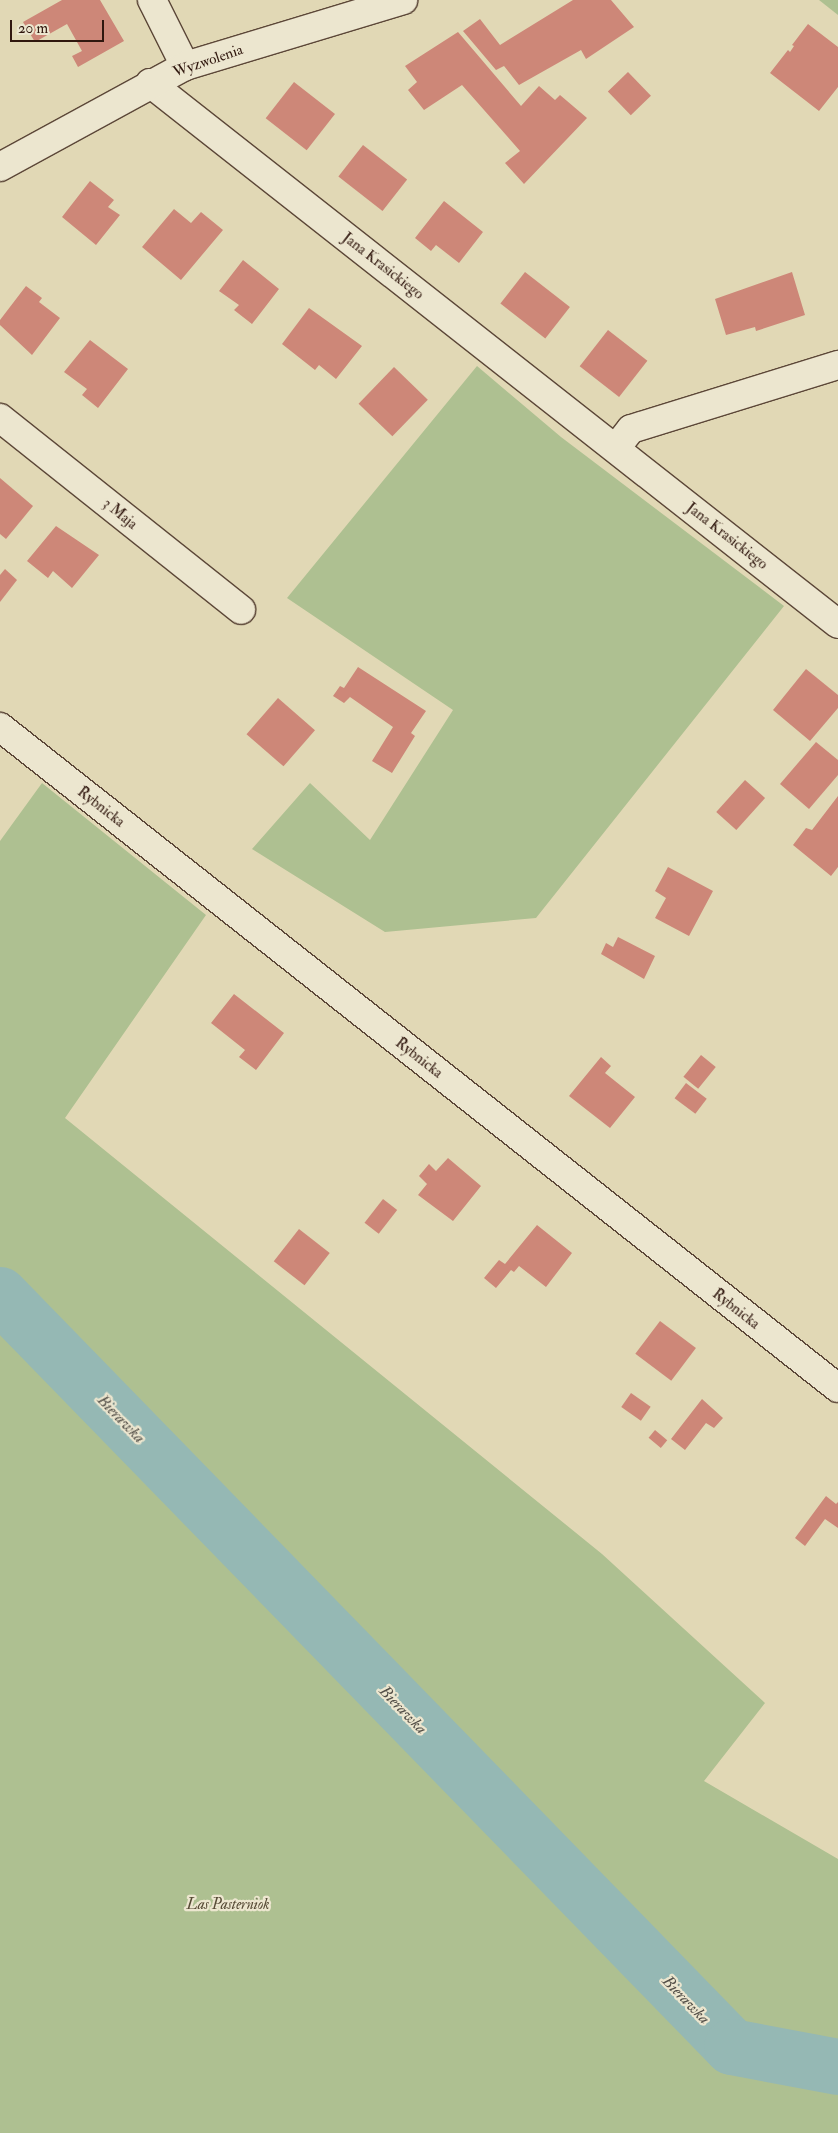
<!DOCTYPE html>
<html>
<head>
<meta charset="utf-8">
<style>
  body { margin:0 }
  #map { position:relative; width:838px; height:2133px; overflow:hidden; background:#e1d8b5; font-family:"IM FELL Double Pica",serif }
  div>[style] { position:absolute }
  .green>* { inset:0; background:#aec091 }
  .river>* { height:56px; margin:-28px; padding:0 28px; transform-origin:28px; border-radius:28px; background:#95b8b4 }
  .building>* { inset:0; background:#cd8778; transform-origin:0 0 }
  .roads { filter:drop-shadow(1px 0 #5c4738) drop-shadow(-1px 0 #5c4738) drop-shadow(0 1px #5c4738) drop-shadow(0 -1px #5c4738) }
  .minor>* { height:28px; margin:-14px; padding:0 14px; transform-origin:14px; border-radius:14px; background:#ece6cf }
  .secondary>* { height:28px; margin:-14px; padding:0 14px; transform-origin:14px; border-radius:14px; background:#ece6cf }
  span { translate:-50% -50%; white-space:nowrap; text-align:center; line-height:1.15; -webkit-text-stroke:4.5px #ece6cf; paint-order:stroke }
  .street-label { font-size:15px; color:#30170e }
  .park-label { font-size:15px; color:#564a35; font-style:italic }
  .water-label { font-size:16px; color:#534f48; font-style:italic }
  .scale { position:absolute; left:10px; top:20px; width:94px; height:22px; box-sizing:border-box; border:2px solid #30170e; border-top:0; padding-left:6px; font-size:15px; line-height:18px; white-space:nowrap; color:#30170e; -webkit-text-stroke:4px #ece6cf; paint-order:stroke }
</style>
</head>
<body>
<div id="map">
  <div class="green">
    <div style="clip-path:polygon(819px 0,838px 0,838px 15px)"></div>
    <div style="clip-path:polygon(477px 366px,561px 437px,784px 606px,536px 918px,385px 932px,252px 849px,310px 783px,370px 840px,453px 710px,287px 598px)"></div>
    <div style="clip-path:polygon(42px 783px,206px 915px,65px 1118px,602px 1554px,765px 1703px,704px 1781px,838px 1859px,838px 2133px,0 2133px,0 841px)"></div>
  </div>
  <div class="river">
    <div style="left:0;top:1295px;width:1049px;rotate:45.77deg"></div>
    <div style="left:732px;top:2047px;width:108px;rotate:10.7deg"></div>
  </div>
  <div class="building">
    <div style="clip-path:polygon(62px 0,100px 0,124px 41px,78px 67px,72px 56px,82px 51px,67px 24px,35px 42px,23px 22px)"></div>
    <div style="clip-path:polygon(573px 0,611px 0,634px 27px,586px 59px,581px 50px,519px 85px,504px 66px,496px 70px,463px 31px,480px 19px,500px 45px)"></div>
    <div style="clip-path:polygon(808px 24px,838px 47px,838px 87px,819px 111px,770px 73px,788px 50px,790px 52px,794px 46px,792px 45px)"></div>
    <div style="clip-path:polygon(458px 32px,521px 106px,539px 86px,555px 100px,560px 95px,587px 118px,524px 184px,505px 163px,520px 151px,462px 85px,424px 110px,408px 90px,417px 82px,405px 66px)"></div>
    <div style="left:628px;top:72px;width:33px;height:28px;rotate:46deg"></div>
    <div style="left:294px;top:82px;width:52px;height:46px;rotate:38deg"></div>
    <div style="left:363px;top:145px;width:56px;height:40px;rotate:38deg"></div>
    <div style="clip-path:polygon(90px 181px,114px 200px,108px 207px,120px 215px,96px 245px,62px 217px)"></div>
    <div style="clip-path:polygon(444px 201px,483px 232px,459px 263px,436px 245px,431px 251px,415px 238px)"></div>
    <div style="clip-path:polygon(174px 209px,191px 223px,201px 212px,223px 230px,181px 280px,142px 247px)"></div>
    <div style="clip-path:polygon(243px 260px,279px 289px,252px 324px,234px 310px,239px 305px,219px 291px)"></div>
    <div style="left:525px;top:272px;width:57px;height:40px;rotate:38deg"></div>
    <div style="clip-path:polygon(792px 272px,805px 315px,756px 331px,755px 327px,726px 335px,715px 299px)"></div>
    <div style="clip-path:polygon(26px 286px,42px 298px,39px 302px,60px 318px,32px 355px,0 325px,0 320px)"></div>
    <div style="clip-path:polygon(309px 308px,362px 346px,336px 379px,319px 365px,315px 370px,282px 344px)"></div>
    <div style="left:608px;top:330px;width:50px;height:46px;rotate:38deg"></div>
    <div style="clip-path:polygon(90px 340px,128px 369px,98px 408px,82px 395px,87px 389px,64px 372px)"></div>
    <div style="left:394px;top:367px;width:47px;height:51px;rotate:44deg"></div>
    <div style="clip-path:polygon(0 478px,33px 506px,6px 539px,0 534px)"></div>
    <div style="clip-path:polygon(56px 526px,99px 555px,72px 588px,53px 571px,48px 578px,27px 561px)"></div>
    <div style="clip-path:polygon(5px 569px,17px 580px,0 602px,0 575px)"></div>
    <div style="clip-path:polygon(358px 667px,426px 711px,411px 733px,415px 736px,392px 773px,372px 761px,393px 727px,350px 697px,344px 703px,333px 696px,340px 686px,344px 688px)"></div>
    <div style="clip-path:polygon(806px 669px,838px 695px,838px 708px,810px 741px,773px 710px)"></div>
    <div style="left:278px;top:698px;width:49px;height:48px;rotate:41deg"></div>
    <div style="clip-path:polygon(816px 742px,838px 760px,838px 775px,809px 809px,780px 784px)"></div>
    <div style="left:745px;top:780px;width:27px;height:43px;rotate:42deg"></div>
    <div style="clip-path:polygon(838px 796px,838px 867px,831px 876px,793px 845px,806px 828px,812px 830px)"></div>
    <div style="clip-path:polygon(668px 867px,713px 891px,689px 936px,655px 918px,666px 898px,655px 891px)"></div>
    <div style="clip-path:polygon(618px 937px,655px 956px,644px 979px,601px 954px,606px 943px,613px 947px)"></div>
    <div style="clip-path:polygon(234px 994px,284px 1033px,256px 1070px,239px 1057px,245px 1050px,211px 1023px)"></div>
    <div style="left:701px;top:1055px;width:19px;height:28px;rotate:39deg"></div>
    <div style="clip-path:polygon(601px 1057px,611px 1066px,605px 1073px,635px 1097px,610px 1128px,569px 1096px)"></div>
    <div style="left:686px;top:1083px;width:26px;height:19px;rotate:37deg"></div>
    <div style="clip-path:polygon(448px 1158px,481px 1186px,453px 1221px,418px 1195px,427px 1184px,419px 1176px,429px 1164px,436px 1171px)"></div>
    <div style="left:383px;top:1199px;width:18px;height:30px;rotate:38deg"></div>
    <div style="clip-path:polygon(537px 1225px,572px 1253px,546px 1287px,519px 1266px,514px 1272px,511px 1270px,496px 1288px,484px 1278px,499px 1260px,505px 1264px)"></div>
    <div style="left:299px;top:1229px;width:39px;height:41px;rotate:38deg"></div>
    <div style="left:660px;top:1321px;width:45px;height:41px;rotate:37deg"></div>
    <div style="left:631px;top:1393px;width:24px;height:17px;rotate:35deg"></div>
    <div style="clip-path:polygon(702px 1399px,723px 1418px,714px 1428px,706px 1423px,685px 1450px,671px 1439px)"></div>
    <div style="left:655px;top:1430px;width:16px;height:10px;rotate:40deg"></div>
    <div style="clip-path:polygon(826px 1496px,836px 1504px,838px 1502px,838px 1528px,825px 1519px,805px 1546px,795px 1538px)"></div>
  </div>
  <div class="roads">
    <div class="minor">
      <div style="left:152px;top:0;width:74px;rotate:63.4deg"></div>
      <div style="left:150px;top:83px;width:875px;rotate:38.18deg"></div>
      <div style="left:0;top:167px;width:211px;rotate:-28.6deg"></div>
      <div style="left:185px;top:66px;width:228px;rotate:-16.8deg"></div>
      <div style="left:0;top:418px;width:308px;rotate:38.5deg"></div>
      <div style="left:616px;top:448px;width:24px;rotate:-52deg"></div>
      <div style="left:631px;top:429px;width:217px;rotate:-17.2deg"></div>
    </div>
    <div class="secondary">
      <div style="left:0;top:727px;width:1067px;rotate:38.27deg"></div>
    </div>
  </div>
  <div class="street-label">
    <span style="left:208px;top:61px;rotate:-19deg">Wyzwolenia</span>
    <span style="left:383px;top:266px;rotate:38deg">Jana Krasickiego</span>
    <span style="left:120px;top:514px;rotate:39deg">3 Maja</span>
    <span style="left:727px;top:536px;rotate:38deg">Jana Krasickiego</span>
    <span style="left:101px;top:807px;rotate:38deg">Rybnicka</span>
    <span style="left:419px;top:1058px;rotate:38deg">Rybnicka</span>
    <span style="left:736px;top:1309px;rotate:38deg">Rybnicka</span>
  </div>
  <div class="park-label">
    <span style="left:228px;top:1905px">Las Pasterniok</span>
  </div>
  <div class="water-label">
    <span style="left:121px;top:1419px;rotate:46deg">Bierawka</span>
    <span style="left:403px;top:1710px;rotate:46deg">Bierawka</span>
    <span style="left:686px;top:2000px;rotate:46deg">Bierawka</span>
  </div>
  <div class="scale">20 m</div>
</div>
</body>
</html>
